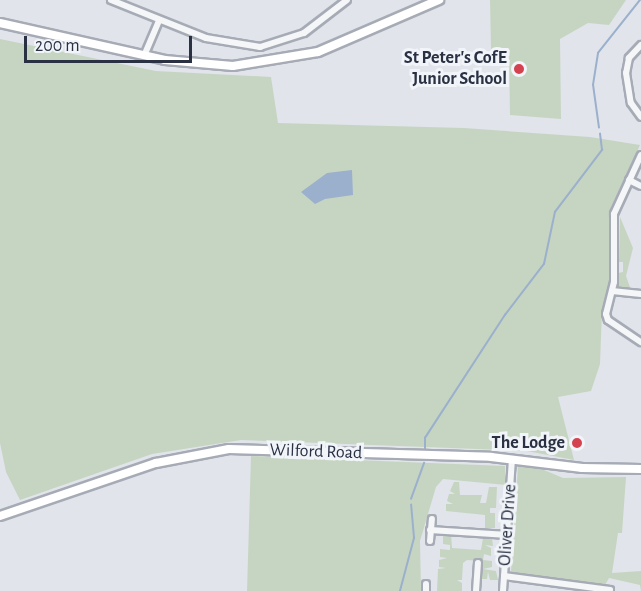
<!DOCTYPE html>
<html>
<head>
<meta charset="utf-8">
<style>
  body { margin:0 }
  #map { position:relative; width:641px; height:591px; overflow:hidden; background:#e1e4ea; font-family:"Alegreya Sans",sans-serif }
  div>[style] { position:absolute }
  .green>* { inset:0; background:#c6d5c2 }
  .water>* { inset:0; background:#9bb0cc }
  .stream>* { height:1.5px; margin:-0.75px; padding:0 0.75px; transform-origin:0.75px; border-radius:0.75px; background:#9bb0cc }
  .roads { filter:drop-shadow(2px 0 #a6abb5) drop-shadow(-2px 0 #a6abb5) drop-shadow(0 2px #a6abb5) drop-shadow(0 -2px #a6abb5) }
  .minor>* { height:6px; margin:-3px; padding:0 3px; transform-origin:3px; border-radius:3px; background:#f4f6f8 }
  .major>* { height:8px; margin:-4px; padding:0 4px; transform-origin:4px; border-radius:4px; background:#fff }
  .dots>* { width:16px; height:16px; translate:-50% -50%; box-sizing:border-box; border:3px solid #f1f4f8; border-radius:50% }
  span { translate:-50% -50%; white-space:nowrap; text-align:center; line-height:1.15; -webkit-text-stroke:6px #f1f4f8; paint-order:stroke }
  .poi-label { font-size:18px; color:#293143; font-weight:700 }
  .right { translate:-100% -50%; text-align:right }
  .street-label { font-size:18px; color:#293143 }
  .scale { position:absolute; left:24px; top:36px; width:168px; height:27px; box-sizing:border-box; border:3px solid #293143; border-top:0; padding-left:8px; font-size:18px; line-height:21px; white-space:nowrap; color:#293143; -webkit-text-stroke:4px #f1f4f8; paint-order:stroke }
</style>
</head>
<body>
<div id="map">
  <div class="green">
    <div style="clip-path:polygon(490px 0,626px 0,609px 25px,588px 23px,560px 39px,561px 119px,510px 115px,509px 50px,491px 49px)"></div>
    <div style="clip-path:polygon(0 39px,156px 71px,271px 77px,278px 123px,464px 128px,590px 137px,640px 145px,611px 207px,611px 274px,602px 310px,600px 364px,591px 391px,558px 397px,574px 460px,527px 451px,241px 440px,152px 454px,20px 500px,6px 472px,0 443px)"></div>
    <div style="clip-path:polygon(620px 217px,633px 248px,626px 276px,631px 290px,618px 287px,618px 273px,623px 272px,623px 262px,619px 262px)"></div>
    <div style="clip-path:polygon(251px 456px,505px 466px,506px 485px,443px 479px,436px 487px,420px 541px,421px 591px,247px 591px)"></div>
    <div style="clip-path:polygon(518px 465px,537px 467px,563px 478px,626px 477px,622px 533px,618px 533px,612px 573px,641px 571px,641px 591px,640px 585px,609px 578px,605px 585px,511px 572px)"></div>
    <div style="clip-path:polygon(454px 482px,459px 482px,460px 495px,482px 495px,480px 503px,486px 503px,489px 487px,497px 487px,496px 508px,490px 508px,490px 513px,495px 513px,495px 528px,485px 528px,485px 515px,446px 511px,446px 504px,453px 504px,447px 501px,449px 494px,455px 494px,450px 491px)"></div>
    <div style="clip-path:polygon(437px 534px,451px 534px,452px 548px,481px 550px,483px 538px,492px 538px,493px 546px,485px 545px,491px 548px,491px 556px,484px 554px,483px 560px,492px 561px,492px 567px,483px 569px,496px 571px,498px 580px,490px 580px,488px 572px,487px 579px,482px 579px,481px 561px,467px 560px,463px 563px,462px 580px,457px 580px,462px 583px,462px 591px,437px 591px,438px 569px,446px 568px,439px 567px,439px 560px,447px 558px,440px 557px,440px 549px,450px 550px,450px 545px,443px 544px,443px 536px)"></div>
  </div>
  <div class="water">
    <div style="clip-path:polygon(352px 170px,353px 195px,325px 199px,315px 204px,301px 192px,327px 173px)"></div>
  </div>
  <div class="stream">
    <div style="left:599px;top:128px;width:43px;rotate:-97.9deg"></div>
    <div style="left:593px;top:85px;width:32px;rotate:-81deg"></div>
    <div style="left:598px;top:53px;width:68px;rotate:-51.6deg"></div>
    <div style="left:425px;top:449px;width:11px;rotate:-90deg"></div>
    <div style="left:425px;top:438px;width:147px;rotate:-57deg"></div>
    <div style="left:505px;top:315px;width:64px;rotate:-52.6deg"></div>
    <div style="left:544px;top:264px;width:53px;rotate:-78.1deg"></div>
    <div style="left:555px;top:212px;width:78px;rotate:-52.8deg"></div>
    <div style="left:602px;top:150px;width:16px;rotate:-97deg"></div>
    <div style="left:411px;top:499px;width:38px;rotate:-70deg"></div>
    <div style="left:400px;top:591px;width:55px;rotate:-75.2deg"></div>
    <div style="left:414px;top:538px;width:33px;rotate:-95deg"></div>
  </div>
  <div class="roads">
    <div class="minor">
      <div style="left:111px;top:0;width:102px;rotate:21.8deg"></div>
      <div style="left:206px;top:38px;width:55px;rotate:9.5deg"></div>
      <div style="left:260px;top:47px;width:46px;rotate:-17.7deg"></div>
      <div style="left:304px;top:33px;width:54px;rotate:-37.5deg"></div>
      <div style="left:641px;top:45px;width:18px;rotate:133deg"></div>
      <div style="left:629px;top:58px;width:15px;rotate:101deg"></div>
      <div style="left:626px;top:73px;width:30px;rotate:81deg"></div>
      <div style="left:631px;top:103px;width:17px;rotate:54deg"></div>
      <div style="left:144px;top:56px;width:39px;rotate:-67deg"></div>
      <div style="left:641px;top:155px;width:65px;rotate:114.6deg"></div>
      <div style="left:614px;top:214px;width:68px;rotate:90deg"></div>
      <div style="left:614px;top:282px;width:33px;rotate:104deg"></div>
      <div style="left:606px;top:314px;width:6px;rotate:72deg"></div>
      <div style="left:608px;top:320px;width:40px;rotate:34deg"></div>
      <div style="left:629px;top:180px;width:13px;rotate:27deg"></div>
      <div style="left:612px;top:291px;width:29px;rotate:6deg"></div>
      <div style="left:430px;top:530px;width:78px;rotate:3.7deg"></div>
      <div style="left:430px;top:541px;width:22px;rotate:-85deg"></div>
      <div style="left:504px;top:576px;width:107px;rotate:7.5deg"></div>
      <div style="left:426px;top:591px;width:7px;rotate:-90deg"></div>
      <div style="left:476px;top:591px;width:28px;rotate:-86deg"></div>
      <div style="left:503px;top:591px;width:132px;rotate:-86.1deg"></div>
    </div>
    <div class="major">
      <div style="left:0;top:23px;width:169px;rotate:12.6deg"></div>
      <div style="left:165px;top:60px;width:68px;rotate:5deg"></div>
      <div style="left:233px;top:66px;width:86px;rotate:-9.4deg"></div>
      <div style="left:318px;top:52px;width:132px;rotate:-23.3deg"></div>
      <div style="left:0;top:516px;width:165px;rotate:-18.8deg"></div>
      <div style="left:156px;top:463px;width:74px;rotate:-10.9deg"></div>
      <div style="left:229px;top:449px;width:262px;rotate:1.7deg"></div>
      <div style="left:491px;top:457px;width:92px;rotate:6.9deg"></div>
      <div style="left:582px;top:468px;width:59px;rotate:1deg"></div>
    </div>
  </div>
  <div class="dots">
    <div style="left:519px;top:69px;background:#d44250"></div>
    <div style="left:577px;top:443px;background:#d44250"></div>
  </div>
  <div class="poi-label">
    <span class="right" style="left:507px;top:69px">St Peter's CofE<br>Junior School</span>
    <span class="right" style="left:565px;top:443px">The Lodge</span>
  </div>
  <div class="street-label">
    <span style="left:316px;top:452px;rotate:2deg">Wilford Road</span>
    <span style="left:508px;top:525px;rotate:-86deg">Oliver Drive</span>
  </div>
  <div class="scale">200 m</div>
</div>
</body>
</html>
